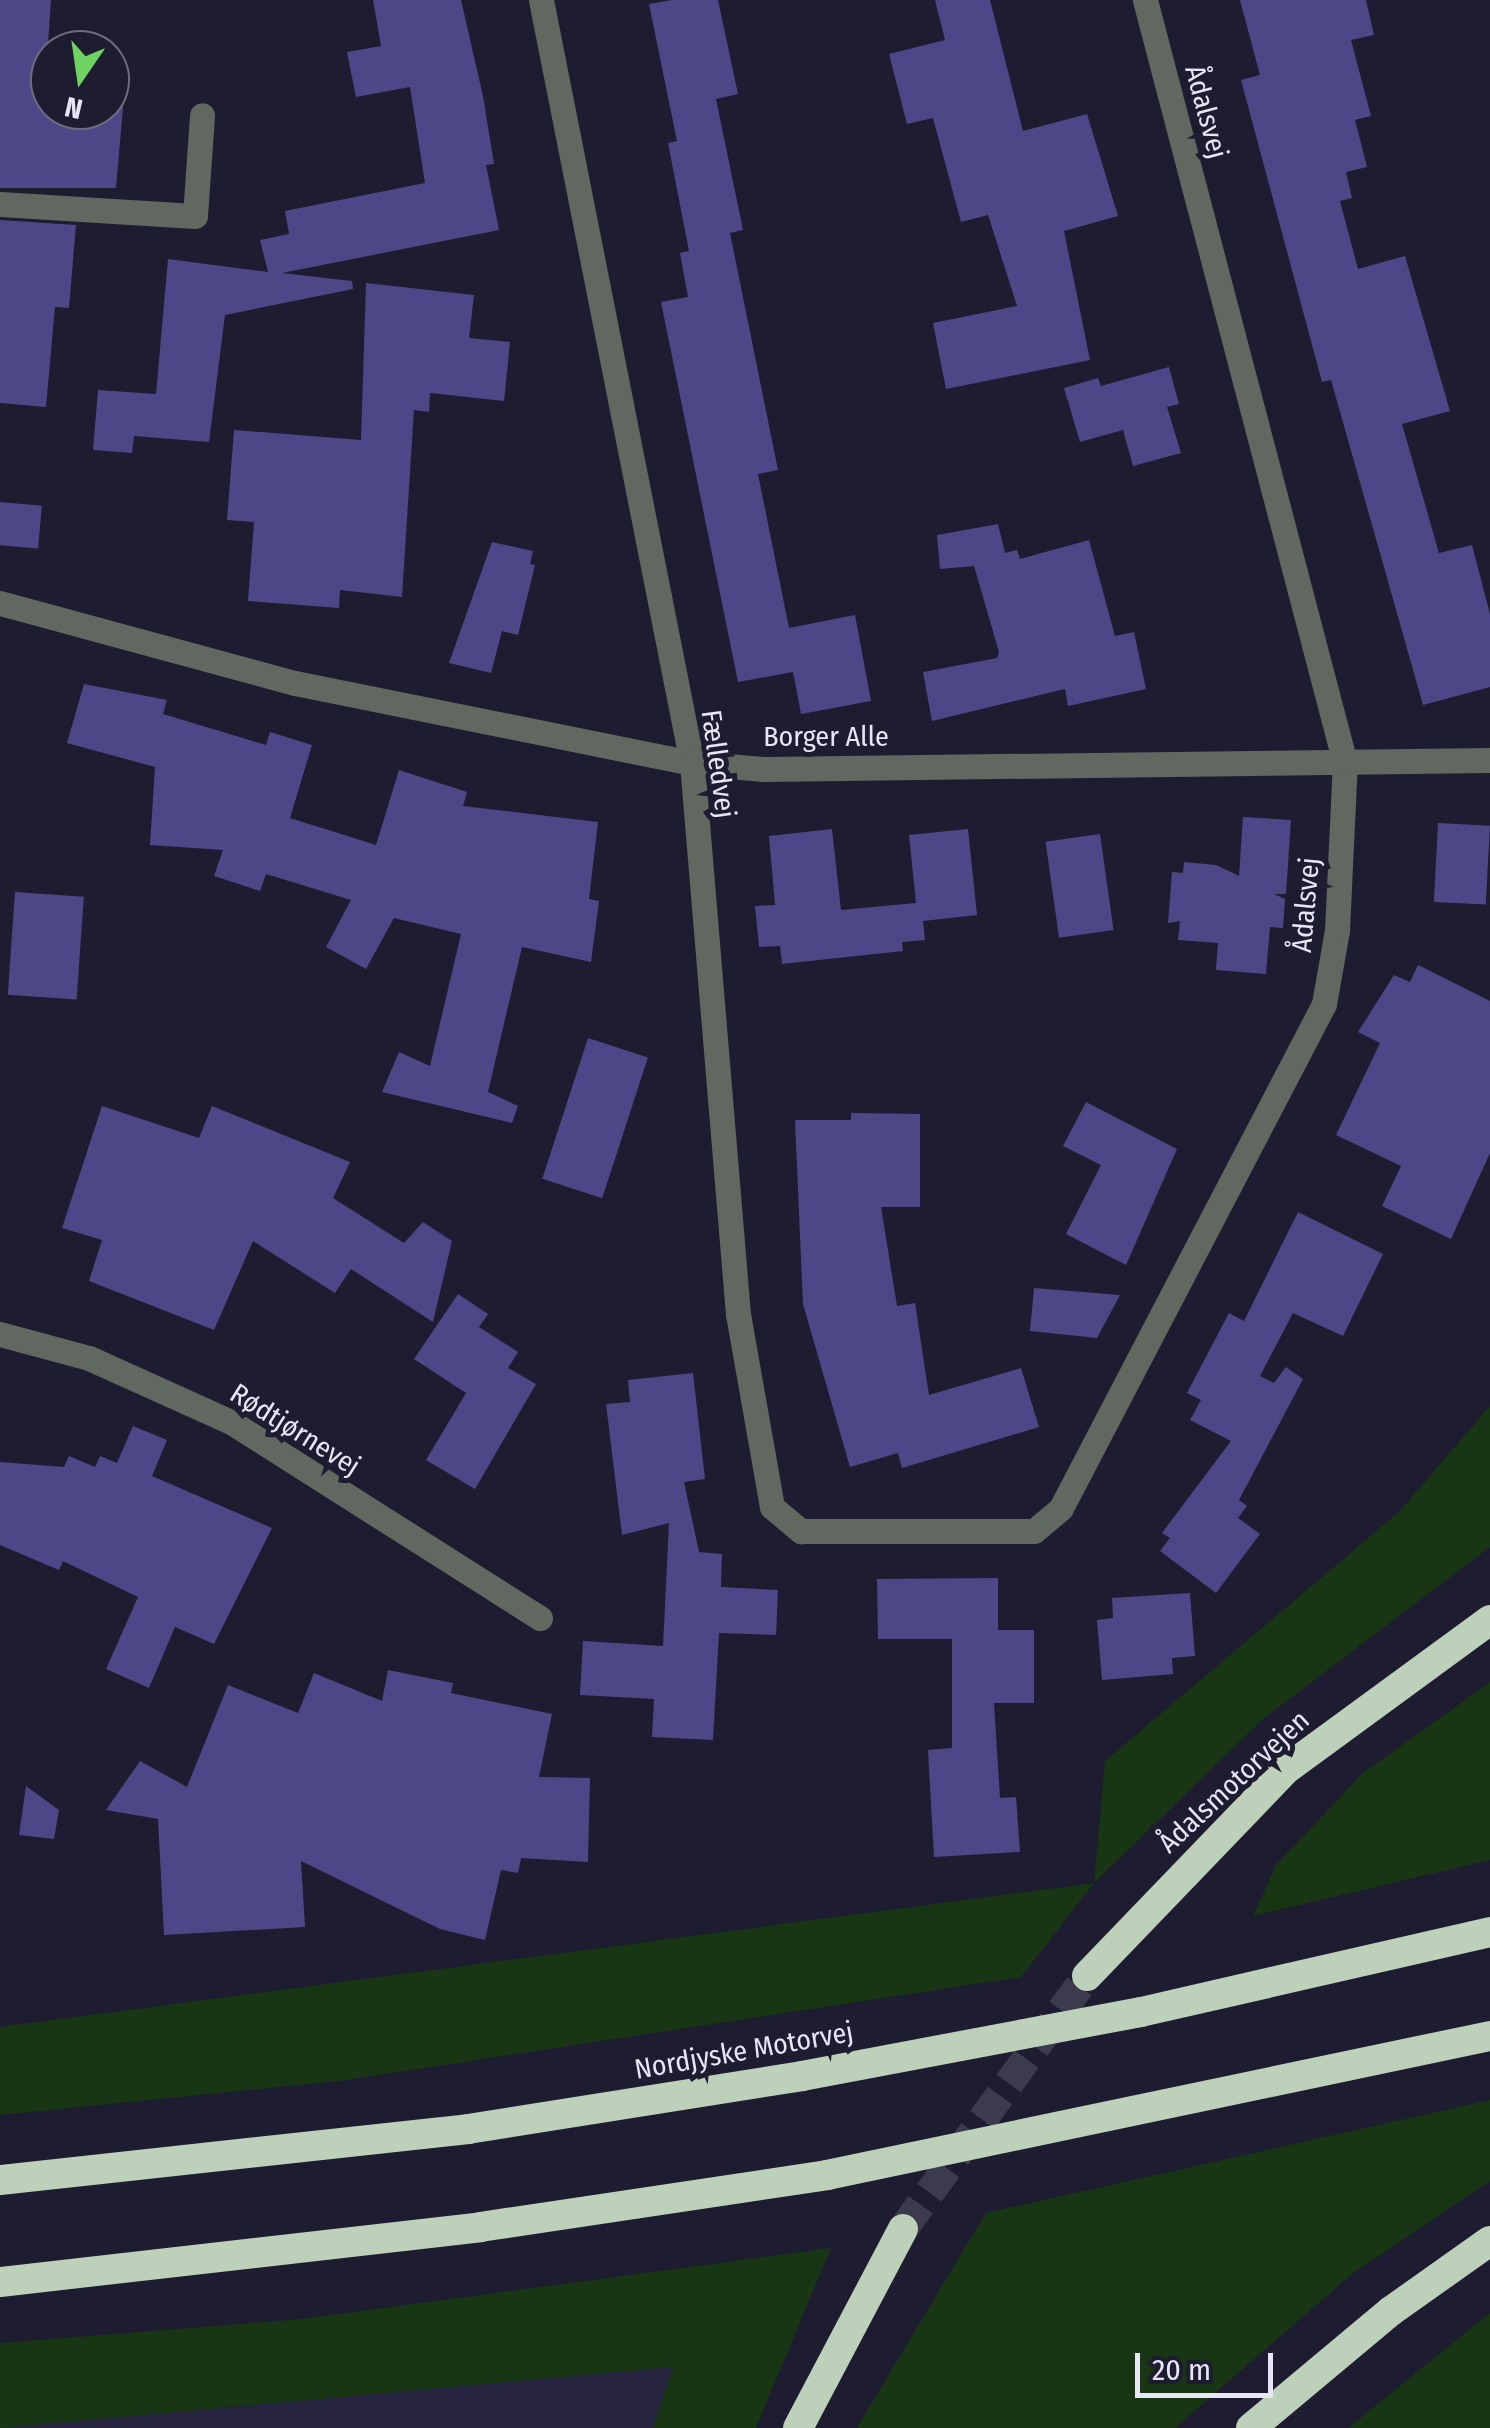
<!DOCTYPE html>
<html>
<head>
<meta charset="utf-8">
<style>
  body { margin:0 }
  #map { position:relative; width:1490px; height:2428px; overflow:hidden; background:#1e1c30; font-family:"Fira Sans Condensed",sans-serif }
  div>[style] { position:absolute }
  .built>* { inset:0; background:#26243e }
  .green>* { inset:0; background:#183514 }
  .building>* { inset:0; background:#4e4787; transform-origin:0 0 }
  .highway-tunnel>* { height:30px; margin-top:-15px; transform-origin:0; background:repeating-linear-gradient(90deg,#3c3a4d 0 30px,transparent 0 45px) }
  .lane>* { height:25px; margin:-12.5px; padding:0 12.5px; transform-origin:12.5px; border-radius:12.5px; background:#60685f }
  .street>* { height:25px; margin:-12.5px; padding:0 12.5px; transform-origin:12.5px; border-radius:12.5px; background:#60685f }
  .highway>* { height:30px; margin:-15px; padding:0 15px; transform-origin:15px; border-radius:15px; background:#bdd0ba }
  span { translate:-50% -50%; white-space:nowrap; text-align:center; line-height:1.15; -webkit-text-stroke:10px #1e1c30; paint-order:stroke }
  .street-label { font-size:28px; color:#e6e6f4 }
  .north { position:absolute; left:30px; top:30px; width:100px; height:100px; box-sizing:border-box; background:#1e1c30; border:2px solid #6e6d7e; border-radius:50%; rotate:193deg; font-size:28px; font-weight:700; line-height:40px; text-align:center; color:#e6e6f4 }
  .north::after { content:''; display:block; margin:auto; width:35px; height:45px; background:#6ed360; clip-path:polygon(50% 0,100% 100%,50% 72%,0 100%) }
  .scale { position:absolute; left:1135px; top:2353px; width:138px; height:45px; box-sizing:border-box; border:5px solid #e6e6f4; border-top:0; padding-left:12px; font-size:30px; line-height:35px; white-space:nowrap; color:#e6e6f4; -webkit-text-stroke:8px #1e1c30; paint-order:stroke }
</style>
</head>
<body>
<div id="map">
  <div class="built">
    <div style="clip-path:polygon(674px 2367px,653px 2428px,1px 2428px)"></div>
  </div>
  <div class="green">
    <div style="clip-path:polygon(1490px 1406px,1490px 1547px,1263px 1719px,1094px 1883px,1021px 1977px,339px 2081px,0 2115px,0 2027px,1094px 1883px,1105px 1761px,1400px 1511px)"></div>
    <div style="clip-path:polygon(1490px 1682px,1490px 1860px,1253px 1916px,1276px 1865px,1363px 1773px)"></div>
    <div style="clip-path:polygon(1490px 2100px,1490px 2181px,1352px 2274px,1175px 2428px,857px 2428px,986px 2213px)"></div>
    <div style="clip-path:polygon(831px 2248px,756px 2428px,653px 2428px,673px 2367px,0 2428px,0 2343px,302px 2319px)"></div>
    <div style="clip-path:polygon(1490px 2313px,1490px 2428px,1348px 2428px)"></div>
  </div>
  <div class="building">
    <div style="clip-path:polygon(0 0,51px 0,45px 89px,50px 110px,110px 110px,110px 94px,124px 96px,116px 188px,0 188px)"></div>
    <div style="clip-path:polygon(373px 0,461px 0,483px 96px,494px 164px,486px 165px,499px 230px,282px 273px,352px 281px,353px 289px,225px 315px,209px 442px,134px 436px,132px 453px,93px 450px,98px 390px,156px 394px,168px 259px,268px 272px,260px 240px,289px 234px,285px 211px,425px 183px,410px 87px,356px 97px,347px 52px,381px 46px)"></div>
    <div style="clip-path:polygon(672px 0,718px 0,738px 94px,716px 99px,743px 230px,730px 233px,778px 470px,758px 474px,789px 628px,855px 615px,871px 701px,801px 714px,793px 672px,738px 682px,661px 302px,688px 297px,680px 253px,689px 251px,668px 143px,677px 141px,649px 4px)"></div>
    <div style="clip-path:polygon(935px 0,990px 0,1023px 131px,1087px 114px,1118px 216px,1064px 231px,1090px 360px,946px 389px,933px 323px,1017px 306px,988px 215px,961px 222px,933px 118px,907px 124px,889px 54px,945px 40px)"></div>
    <div style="clip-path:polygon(1240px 0,1366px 0,1374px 35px,1351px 40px,1371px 116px,1355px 120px,1367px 167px,1346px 172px,1352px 198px,1340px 201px,1358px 269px,1405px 256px,1450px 411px,1402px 424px,1439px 553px,1472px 545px,1490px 614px,1490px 687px,1423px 705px,1331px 380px,1322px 382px,1241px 80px,1260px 75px)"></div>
    <div style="clip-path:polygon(0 220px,76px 225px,69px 308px,55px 307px,46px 407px,0 403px)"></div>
    <div style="clip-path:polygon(366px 283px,474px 295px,469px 338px,510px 342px,504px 401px,430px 393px,429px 412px,414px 410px,402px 597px,340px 590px,339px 608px,248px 601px,254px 522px,227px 520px,234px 430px,361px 440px)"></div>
    <div style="clip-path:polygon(1169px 367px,1179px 404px,1167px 407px,1181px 453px,1133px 466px,1123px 430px,1080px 442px,1064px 388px,1098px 378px,1101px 386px)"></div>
    <div style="left:0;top:502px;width:42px;height:43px;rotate:5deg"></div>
    <div style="clip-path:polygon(998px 524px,1005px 553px,1017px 550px,1020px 559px,1089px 540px,1115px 636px,1134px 632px,1146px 689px,1068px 706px,1065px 689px,932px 721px,923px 672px,997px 658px,999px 652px,974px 566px,940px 569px,937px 535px)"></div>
    <div style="clip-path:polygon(492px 542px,533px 551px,530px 564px,535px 565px,518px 635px,502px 631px,491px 673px,449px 663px)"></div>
    <div style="clip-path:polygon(84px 684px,167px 700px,163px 714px,266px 745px,270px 732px,312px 745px,290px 818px,376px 845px,399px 770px,467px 792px,463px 806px,598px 822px,589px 899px,599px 901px,591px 962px,522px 947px,488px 1092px,518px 1106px,512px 1123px,382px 1092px,399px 1052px,430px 1066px,461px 934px,394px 918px,366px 969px,326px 947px,351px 900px,266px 874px,260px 891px,214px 876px,223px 850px,150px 845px,155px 767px,67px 743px)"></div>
    <div style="clip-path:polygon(1243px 817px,1291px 820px,1286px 894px,1274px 894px,1285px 899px,1283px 928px,1270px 927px,1266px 974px,1216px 970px,1218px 943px,1178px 940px,1180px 921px,1168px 923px,1172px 872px,1183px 873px,1184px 862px,1216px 865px,1239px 876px)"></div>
    <div style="left:1438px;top:823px;width:52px;height:79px;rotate:3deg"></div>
    <div style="clip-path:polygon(832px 829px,841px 910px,916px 903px,909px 835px,968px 829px,977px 915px,923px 921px,925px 940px,902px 942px,903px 951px,782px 964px,780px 946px,759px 947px,755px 906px,775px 905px,769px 836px)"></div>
    <div style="left:1100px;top:834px;width:97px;height:55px;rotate:82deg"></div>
    <div style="left:15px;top:892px;width:69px;height:103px;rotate:4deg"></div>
    <div style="clip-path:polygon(1418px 965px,1490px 1001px,1490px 1153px,1451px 1239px,1382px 1206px,1401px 1166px,1336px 1135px,1380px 1043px,1358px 1032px,1394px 975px,1410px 982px)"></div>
    <div style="left:588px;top:1038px;width:63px;height:148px;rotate:18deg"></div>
    <div style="clip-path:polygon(1086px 1102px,1177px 1149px,1126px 1265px,1066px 1234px,1101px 1165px,1063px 1146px)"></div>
    <div style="clip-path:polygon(102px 1106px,199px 1138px,212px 1106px,350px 1162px,333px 1198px,404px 1243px,423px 1222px,452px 1241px,433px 1322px,351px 1269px,335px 1293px,253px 1241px,214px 1330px,89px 1281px,102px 1240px,62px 1228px)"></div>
    <div style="clip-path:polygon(851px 1113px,920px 1114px,920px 1207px,881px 1207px,897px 1306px,915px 1303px,929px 1395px,1021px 1368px,1039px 1427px,902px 1468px,898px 1453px,850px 1467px,803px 1304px,795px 1120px,851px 1120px)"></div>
    <div style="clip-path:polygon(1298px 1212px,1383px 1254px,1343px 1336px,1293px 1313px,1260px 1376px,1274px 1383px,1286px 1367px,1303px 1379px,1239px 1500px,1247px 1506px,1238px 1518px,1260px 1534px,1216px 1593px,1160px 1551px,1170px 1538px,1162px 1533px,1231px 1441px,1190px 1420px,1201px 1400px,1187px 1393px,1229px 1313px,1244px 1321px)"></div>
    <div style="clip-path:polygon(1034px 1288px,1120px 1295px,1097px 1338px,1030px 1331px)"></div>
    <div style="clip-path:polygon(458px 1294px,488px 1314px,479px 1327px,518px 1352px,508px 1368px,536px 1384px,475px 1489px,426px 1460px,466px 1393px,414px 1359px)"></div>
    <div style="clip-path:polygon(693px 1373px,705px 1479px,684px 1482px,699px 1552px,722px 1554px,721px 1587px,778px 1590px,776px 1635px,719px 1633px,713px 1740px,652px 1737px,654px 1699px,580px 1695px,583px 1641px,663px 1646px,669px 1523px,622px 1535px,606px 1404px,630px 1402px,628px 1380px)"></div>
    <div style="clip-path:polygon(133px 1426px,167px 1440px,152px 1476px,272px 1528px,214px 1644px,175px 1627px,149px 1688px,106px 1669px,138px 1597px,63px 1561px,59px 1570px,0 1545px,0 1462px,64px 1467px,69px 1456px,95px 1467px,100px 1456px,117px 1463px)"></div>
    <div style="clip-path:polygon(998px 1578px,998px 1630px,1034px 1630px,1034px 1703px,994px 1703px,1000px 1798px,1016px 1797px,1020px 1852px,934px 1857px,928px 1750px,952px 1748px,952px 1639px,878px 1639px,877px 1579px)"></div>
    <div style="clip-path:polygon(1190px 1593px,1195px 1656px,1172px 1658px,1173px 1674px,1102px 1680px,1097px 1620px,1113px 1618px,1112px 1598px)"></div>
    <div style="clip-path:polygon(388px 1670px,453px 1683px,451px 1693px,552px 1714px,539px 1777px,590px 1778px,588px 1862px,521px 1858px,518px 1873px,501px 1870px,485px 1940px,440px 1929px,301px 1861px,305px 1927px,164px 1935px,158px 1819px,106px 1810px,140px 1761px,187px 1787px,228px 1685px,298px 1713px,314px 1673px,382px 1701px)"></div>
    <div style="clip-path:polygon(26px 1786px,59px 1810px,54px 1839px,19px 1835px)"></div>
  </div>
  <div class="highway-tunnel">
    <div style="left:903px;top:2229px;width:313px;rotate:-54deg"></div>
  </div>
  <div class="lane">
    <div style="left:0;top:204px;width:195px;rotate:3.5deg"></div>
    <div style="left:195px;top:216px;width:101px;rotate:-86deg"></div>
  </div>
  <div class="street">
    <div style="left:541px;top:0;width:778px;rotate:78.81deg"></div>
    <div style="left:692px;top:763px;width:553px;rotate:85.23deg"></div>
    <div style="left:738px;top:1314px;width:196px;rotate:80deg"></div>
    <div style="left:772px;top:1507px;width:38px;rotate:40deg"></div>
    <div style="left:801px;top:1531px;width:233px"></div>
    <div style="left:1034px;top:1531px;width:35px;rotate:-40deg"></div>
    <div style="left:1061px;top:1508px;width:568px;rotate:-62.44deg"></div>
    <div style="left:1324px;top:1004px;width:75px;rotate:-80deg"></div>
    <div style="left:1337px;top:930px;width:167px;rotate:-87.3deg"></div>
    <div style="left:1345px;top:763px;width:789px;rotate:-104.69deg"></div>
    <div style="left:0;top:603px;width:306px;rotate:15.2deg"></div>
    <div style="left:295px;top:683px;width:405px;rotate:11.4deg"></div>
    <div style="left:692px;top:763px;width:72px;rotate:4.8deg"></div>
    <div style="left:764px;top:769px;width:726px;rotate:-0.71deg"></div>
    <div style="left:0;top:1334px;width:92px;rotate:15.1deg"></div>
    <div style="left:89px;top:1358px;width:156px;rotate:24.3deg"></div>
    <div style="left:231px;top:1422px;width:366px;rotate:32.4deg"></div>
  </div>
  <div class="highway">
    <div style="left:1087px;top:1976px;width:286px;rotate:-46.1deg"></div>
    <div style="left:1285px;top:1770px;width:254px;rotate:-36.2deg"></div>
    <div style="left:0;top:2180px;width:471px;rotate:-6.2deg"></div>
    <div style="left:468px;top:2129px;width:338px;rotate:-9deg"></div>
    <div style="left:802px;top:2076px;width:345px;rotate:-10.7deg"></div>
    <div style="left:1141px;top:2012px;width:358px;rotate:-12.9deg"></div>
    <div style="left:0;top:2282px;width:483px;rotate:-6.5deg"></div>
    <div style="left:480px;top:2227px;width:351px;rotate:-8.5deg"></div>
    <div style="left:827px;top:2175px;width:677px;rotate:-11.84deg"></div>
    <div style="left:798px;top:2428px;width:225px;rotate:-62.2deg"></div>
    <div style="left:1251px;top:2428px;width:182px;rotate:-39.9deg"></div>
    <div style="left:1391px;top:2311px;width:121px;rotate:-35.3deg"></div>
  </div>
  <div class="street-label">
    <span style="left:1206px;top:112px;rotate:75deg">Ådalsvej</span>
    <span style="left:826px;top:737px">Borger Alle</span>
    <span style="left:718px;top:764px;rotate:82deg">Fælledvej</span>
    <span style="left:1306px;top:905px;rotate:-85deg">Ådalsvej</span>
    <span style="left:295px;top:1430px;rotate:32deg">Rødtjørnevej</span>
    <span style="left:1234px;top:1782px;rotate:-43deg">Ådalsmotorvejen</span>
    <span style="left:744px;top:2051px;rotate:-10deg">Nordjyske Motorvej</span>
  </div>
  <div class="north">N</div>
  <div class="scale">20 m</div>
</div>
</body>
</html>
